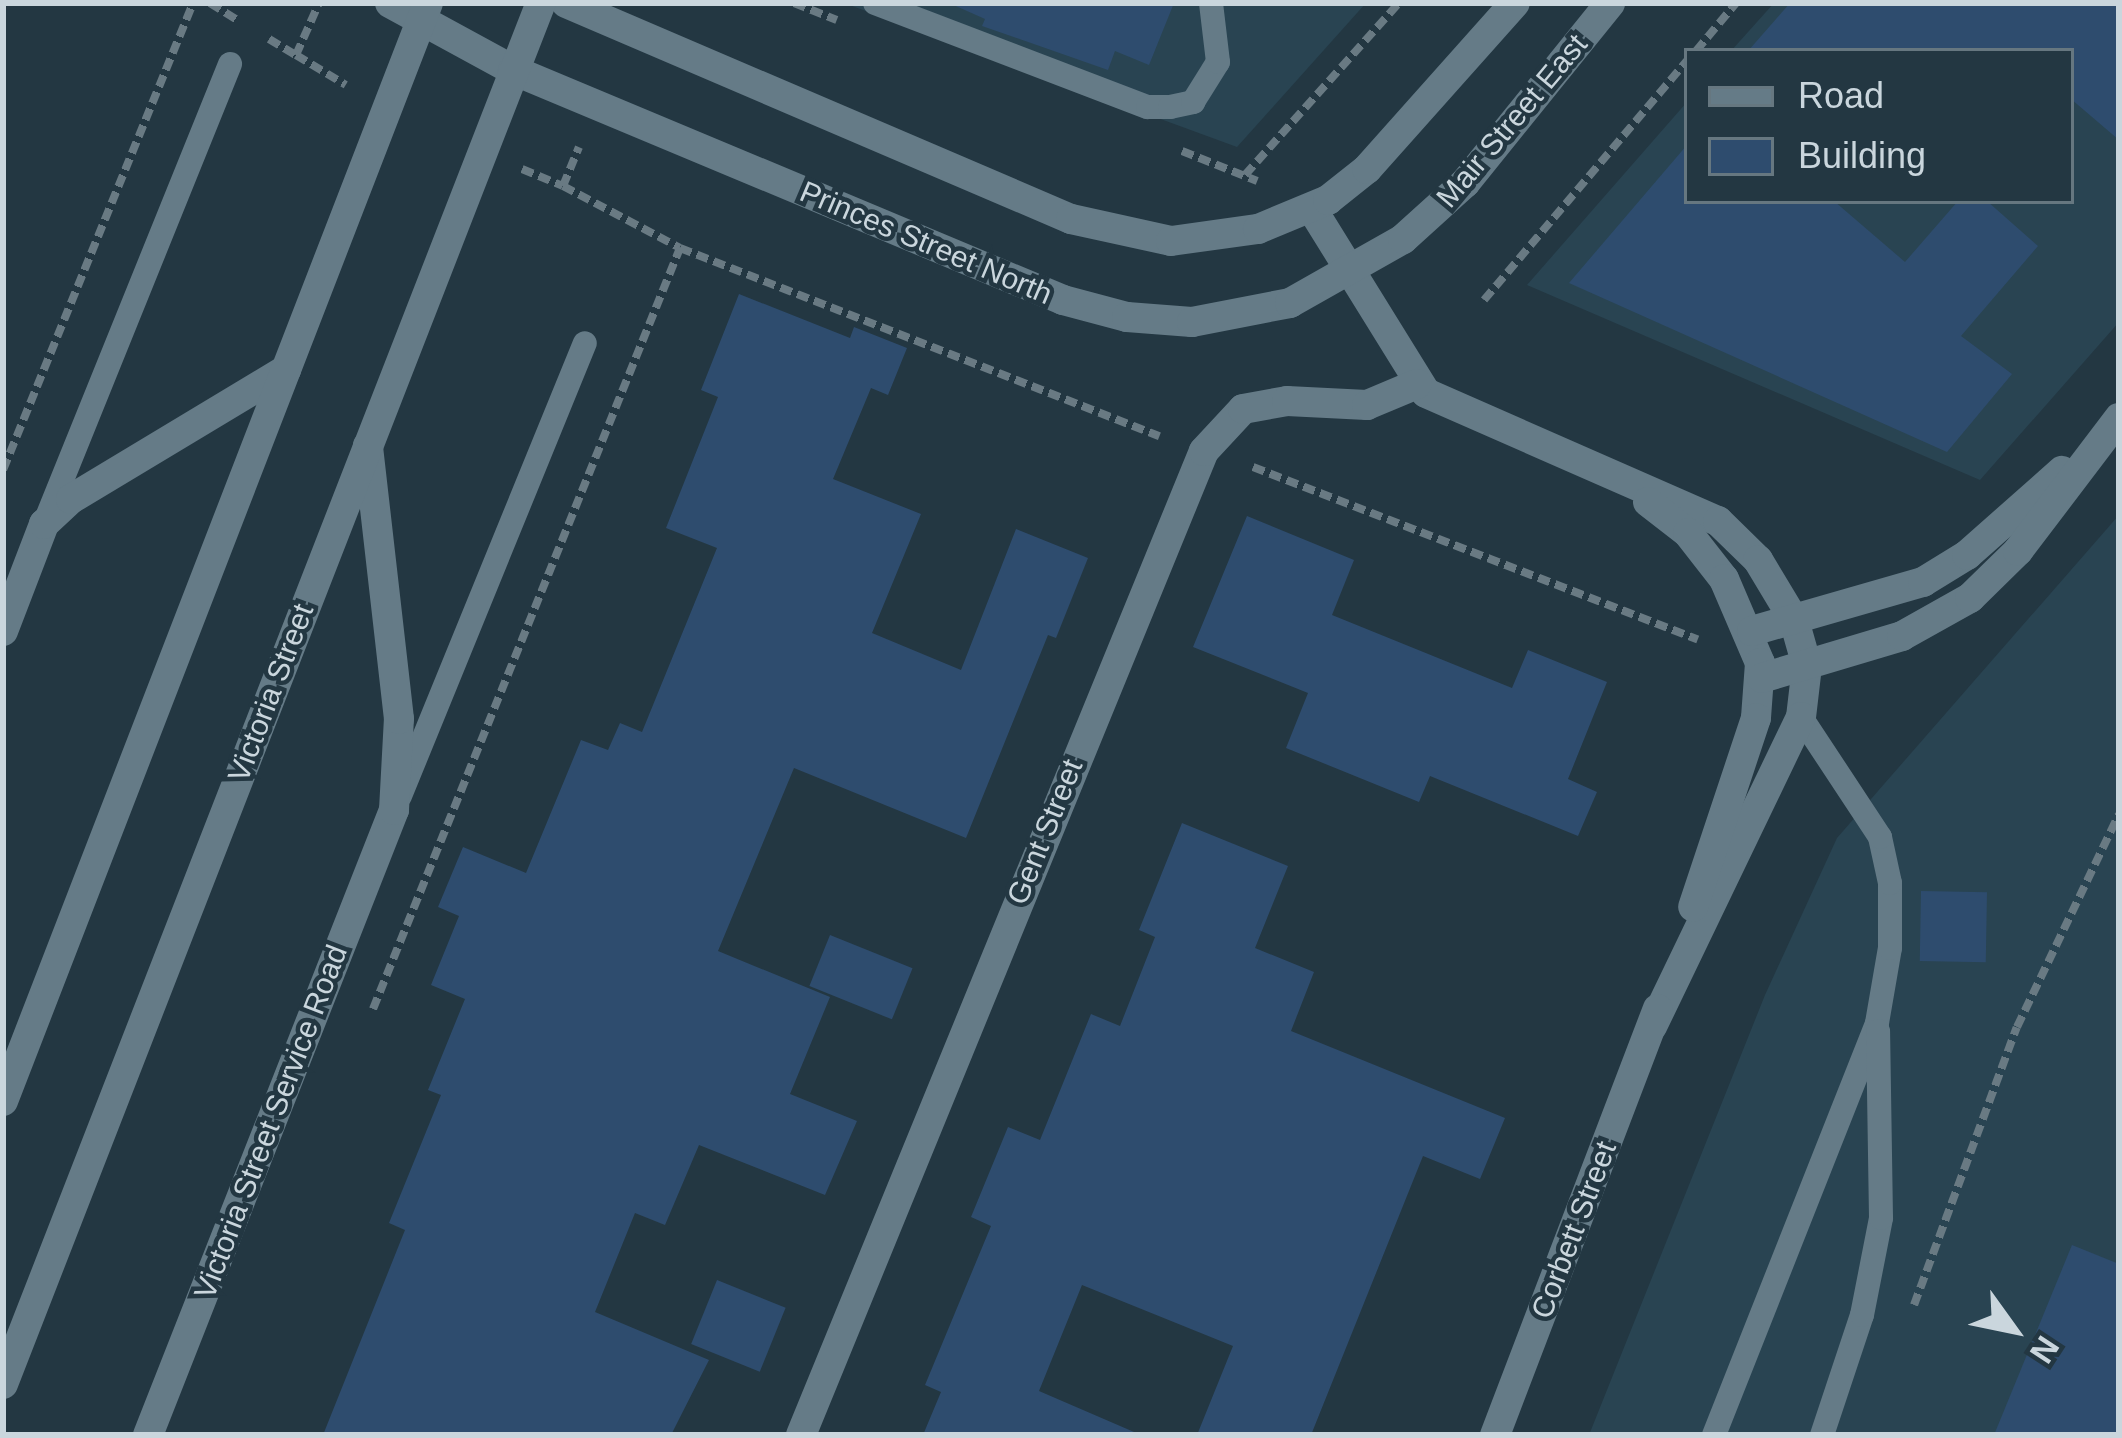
<!DOCTYPE html>
<html>
<head>
<meta charset="utf-8">
<style>
  body { margin:0 }
  #map { position:relative; width:2122px; height:1438px; overflow:hidden; background:#233742; font-family:Arial,sans-serif }
  div>[style] { position:absolute }
  .built>* { inset:0; background:#294452 }
  .building>* { inset:0; background:#2e4c6e; transform-origin:0 0 }
  .path>* { height:8px; margin-top:-4px; transform-origin:0; background:repeating-linear-gradient(90deg,#697a83 0 12px,transparent 0 18px) }
  .service>* { height:24px; margin:-12px; padding:0 12px; transform-origin:12px; border-radius:12px; background:#657b87 }
  .minor>* { height:30px; margin:-15px; padding:0 15px; transform-origin:15px; border-radius:15px; background:#657b87 }
  .secondary>* { height:30px; margin:-15px; padding:0 15px; transform-origin:15px; border-radius:15px; background:#657b87 }
  span { translate:-50% -50%; white-space:nowrap; text-align:center; line-height:1.15; -webkit-text-stroke:9px #233742; paint-order:stroke }
  .street-label { font-size:30px; color:#cad6dd }
  .frame { position:absolute; inset:0; border:6px solid #cad6dd; pointer-events:none }
  .legend { position:absolute; left:1684px; top:48px; width:390px; height:156px; box-sizing:border-box; background:#233742; border:3px solid #667780; margin:0; padding:15px 21px; list-style:none; font-size:36px; color:#cad6dd }
  .legend li { display:flex; align-items:center; gap:24px; height:60px }
  .legend b { width:60px; border:3px solid #667780 }
  .north { position:absolute; left:1954px; top:1270px; width:120px; height:120px; -webkit-text-stroke:9px #233742; paint-order:stroke; rotate:123deg; font-size:33px; font-weight:700; line-height:48px; text-align:center; color:#cad6dd }
  .north::after { content:''; display:block; margin:auto; width:42px; height:54px; background:#cad6dd; clip-path:polygon(50% 0,100% 100%,50% 72%,0 100%) }
</style>
</head>
<body>
<div id="map">
  <div class="built">
    <div style="clip-path:polygon(844px 3px,1366px 3px,1237px 147px)"></div>
    <div style="clip-path:polygon(1774px 3px,2119px 3px,2119px 322px,1980px 480px,1527px 285px,1687px 102px,1687px 201px,2071px 201px,2071px 51px,1731px 51px)"></div>
    <div style="clip-path:polygon(2119px 515px,2119px 1435px,1589px 1435px,1765px 995px,1837px 838px)"></div>
  </div>
  <div class="building">
    <div style="clip-path:polygon(949px 3px,1174px 3px,1149px 65px,1115px 51px,1108px 70px,982px 26px,985px 19px)"></div>
    <div style="clip-path:polygon(1790px 3px,2119px 3px,2119px 140px,2071px 99px,2071px 51px,1748px 51px)"></div>
    <div style="clip-path:polygon(1687px 145px,1687px 201px,1834px 201px,1905px 262px,1958px 201px,1987px 201px,2038px 246px,1961px 336px,2012px 374px,1947px 452px,1569px 283px)"></div>
    <div style="clip-path:polygon(739px 294px,850px 338px,854px 327px,907px 348px,888px 395px,871px 388px,833px 479px,921px 514px,872px 633px,961px 670px,1016px 529px,1088px 558px,1056px 638px,1048px 635px,966px 838px,794px 768px,718px 951px,830px 997px,790px 1094px,857px 1121px,825px 1195px,699px 1145px,665px 1225px,635px 1213px,595px 1312px,709px 1360px,671px 1435px,323px 1435px,405px 1230px,389px 1223px,441px 1095px,428px 1090px,465px 999px,431px 985px,459px 916px,438px 907px,463px 847px,526px 873px,581px 740px,608px 750px,620px 723px,642px 732px,717px 548px,666px 528px,718px 397px,701px 390px)"></div>
    <div style="clip-path:polygon(1247px 516px,1354px 560px,1332px 615px,1512px 688px,1528px 650px,1607px 682px,1568px 779px,1597px 792px,1578px 836px,1430px 776px,1419px 802px,1286px 748px,1308px 693px,1193px 647px)"></div>
    <div style="clip-path:polygon(1182px 823px,1288px 866px,1255px 948px,1314px 972px,1291px 1031px,1505px 1118px,1480px 1179px,1423px 1156px,1311px 1435px,1197px 1435px,1233px 1346px,1082px 1285px,1039px 1391px,1141px 1435px,923px 1435px,941px 1392px,925px 1385px,991px 1226px,971px 1217px,1008px 1127px,1040px 1140px,1091px 1014px,1120px 1026px,1155px 937px,1139px 930px)"></div>
    <div style="left:1921px;top:891px;width:66px;height:70px;rotate:1deg"></div>
    <div style="left:830px;top:935px;width:89px;height:55px;rotate:22deg"></div>
    <div style="clip-path:polygon(2072px 1245px,2119px 1264px,2119px 1435px,1994px 1435px)"></div>
    <div style="left:717px;top:1280px;width:74px;height:69px;rotate:22deg"></div>
  </div>
  <div class="path">
    <div style="left:210px;top:3px;width:31px;rotate:32deg"></div>
    <div style="left:794px;top:3px;width:46px;rotate:21.6deg"></div>
    <div style="left:269px;top:39px;width:31px;rotate:31deg"></div>
    <div style="left:296px;top:55px;width:57px;rotate:-66.1deg"></div>
    <div style="left:1696px;top:51px;width:62px;rotate:-50.2deg"></div>
    <div style="left:296px;top:55px;width:58px;rotate:31deg"></div>
    <div style="left:1182px;top:151px;width:81px;rotate:21.8deg"></div>
    <div style="left:522px;top:169px;width:44px;rotate:22.5deg"></div>
    <div style="left:563px;top:186px;width:42px;rotate:-67.7deg"></div>
    <div style="left:1245px;top:175px;width:231px;rotate:-48.2deg"></div>
    <div style="left:563px;top:186px;width:132px;rotate:27.9deg"></div>
    <div style="left:680px;top:248px;width:515px;rotate:21.43deg"></div>
    <div style="left:1484px;top:300px;width:314px;rotate:-49.7deg"></div>
    <div style="left:1253px;top:467px;width:477px;rotate:21.2deg"></div>
    <div style="left:3px;top:470px;width:504px;rotate:-67.86deg"></div>
    <div style="left:373px;top:1009px;width:821px;rotate:-68.03deg"></div>
    <div style="left:1914px;top:1305px;width:296px;rotate:-69.7deg"></div>
    <div style="left:2017px;top:1027px;width:236px;rotate:-64.4deg"></div>
  </div>
  <div class="service">
    <div style="left:875px;top:3px;width:292px;rotate:20.9deg"></div>
    <div style="left:1148px;top:107px;width:22px"></div>
    <div style="left:1170px;top:107px;width:24px;rotate:-12deg"></div>
    <div style="left:1193px;top:102px;width:47px;rotate:-58deg"></div>
    <div style="left:1218px;top:62px;width:59px;rotate:-96.8deg"></div>
    <div style="left:45px;top:522px;width:494px;rotate:-68deg"></div>
    <div style="left:400px;top:796px;width:489px;rotate:-67.8deg"></div>
    <div style="left:1714px;top:1435px;width:443px;rotate:-68.4deg"></div>
    <div style="left:1877px;top:1023px;width:76px;rotate:-80.2deg"></div>
    <div style="left:1890px;top:948px;width:65px;rotate:-90deg"></div>
    <div style="left:1890px;top:883px;width:47px;rotate:-102.3deg"></div>
    <div style="left:1880px;top:837px;width:144px;rotate:-123.4deg"></div>
    <div style="left:1822px;top:1435px;width:126px;rotate:-71.6deg"></div>
    <div style="left:1862px;top:1315px;width:99px;rotate:-78.9deg"></div>
    <div style="left:1881px;top:1218px;width:187px;rotate:-90.9deg"></div>
  </div>
  <div class="minor">
    <div style="left:1312px;top:209px;width:216px;rotate:58.2deg"></div>
    <div style="left:1426px;top:393px;width:319px;rotate:23.7deg"></div>
    <div style="left:1718px;top:521px;width:56px;rotate:44.3deg"></div>
    <div style="left:1758px;top:560px;width:70px;rotate:59deg"></div>
    <div style="left:1794px;top:620px;width:48px;rotate:74.2deg"></div>
    <div style="left:1807px;top:666px;width:51px;rotate:96.7deg"></div>
    <div style="left:1801px;top:717px;width:343px;rotate:115.7deg"></div>
    <div style="left:1648px;top:502px;width:51px;rotate:37.8deg"></div>
    <div style="left:1688px;top:533px;width:58px;rotate:52deg"></div>
    <div style="left:1724px;top:579px;width:91px;rotate:66.8deg"></div>
    <div style="left:1760px;top:663px;width:55px;rotate:94.2deg"></div>
    <div style="left:1756px;top:718px;width:199px;rotate:108.4deg"></div>
    <div style="left:3px;top:631px;width:115px;rotate:-69deg"></div>
    <div style="left:44px;top:524px;width:37px;rotate:-43deg"></div>
    <div style="left:71px;top:499px;width:251px;rotate:-31deg"></div>
    <div style="left:1752px;top:631px;width:178px;rotate:-16deg"></div>
    <div style="left:1923px;top:582px;width:52px;rotate:-31.5deg"></div>
    <div style="left:1967px;top:555px;width:127px;rotate:-41.5deg"></div>
    <div style="left:1762px;top:678px;width:146px;rotate:-16.7deg"></div>
    <div style="left:1902px;top:636px;width:78px;rotate:-29.2deg"></div>
    <div style="left:1970px;top:598px;width:67px;rotate:-44.4deg"></div>
    <div style="left:2018px;top:551px;width:167px;rotate:-52.8deg"></div>
    <div style="left:148px;top:1435px;width:672px;rotate:-68.52deg"></div>
    <div style="left:394px;top:810px;width:91px;rotate:-86.9deg"></div>
    <div style="left:399px;top:719px;width:275px;rotate:-96.5deg"></div>
    <div style="left:801px;top:1435px;width:1063px;rotate:-67.73deg"></div>
    <div style="left:1204px;top:451px;width:57px;rotate:-47.1deg"></div>
    <div style="left:1243px;top:409px;width:45px;rotate:-10.3deg"></div>
    <div style="left:1287px;top:401px;width:80px;rotate:2.9deg"></div>
    <div style="left:1367px;top:405px;width:54px;rotate:-22.8deg"></div>
    <div style="left:1495px;top:1435px;width:456px;rotate:-69.1deg"></div>
  </div>
  <div class="secondary">
    <div style="left:390px;top:3px;width:140px;rotate:28.6deg"></div>
    <div style="left:513px;top:70px;width:596px;rotate:22.69deg"></div>
    <div style="left:1063px;top:300px;width:66px;rotate:14.9deg"></div>
    <div style="left:1127px;top:317px;width:65px;rotate:4.4deg"></div>
    <div style="left:1192px;top:322px;width:100px;rotate:-11deg"></div>
    <div style="left:1290px;top:303px;width:130px;rotate:-29.5deg"></div>
    <div style="left:1403px;top:239px;width:84px;rotate:-42.1deg"></div>
    <div style="left:1465px;top:183px;width:231px;rotate:-51.1deg"></div>
    <div style="left:566px;top:3px;width:549px;rotate:23.16deg"></div>
    <div style="left:1071px;top:219px;width:102px;rotate:12.4deg"></div>
    <div style="left:1171px;top:241px;width:88px;rotate:-7.9deg"></div>
    <div style="left:1258px;top:229px;width:76px;rotate:-22.5deg"></div>
    <div style="left:1328px;top:200px;width:50px;rotate:-38.5deg"></div>
    <div style="left:1367px;top:169px;width:222px;rotate:-48.3deg"></div>
    <div style="left:3px;top:1101px;width:1177px;rotate:-68.84deg"></div>
    <div style="left:3px;top:1384px;width:1482px;rotate:-68.72deg"></div>
  </div>
  <div class="street-label">
    <span style="left:1512px;top:121px;rotate:-50deg">Mair Street East</span>
    <span style="left:926px;top:243px;rotate:23deg">Princes Street North</span>
    <span style="left:271px;top:693px;rotate:-69deg">Victoria Street</span>
    <span style="left:1045px;top:832px;rotate:-68deg">Gent Street</span>
    <span style="left:271px;top:1122px;rotate:-69deg">Victoria Street Service Road</span>
    <span style="left:1574px;top:1230px;rotate:-69deg">Corbett Street</span>
  </div>
  <div class="frame"></div>
  <ul class="legend">
  <li><b style="height:15px;background:#657b87"></b>Road</li>
  <li><b style="height:33px;background:#2e4c6e"></b>Building</li>
  </ul>
  <div class="north">N</div>
</div>
</body>
</html>
